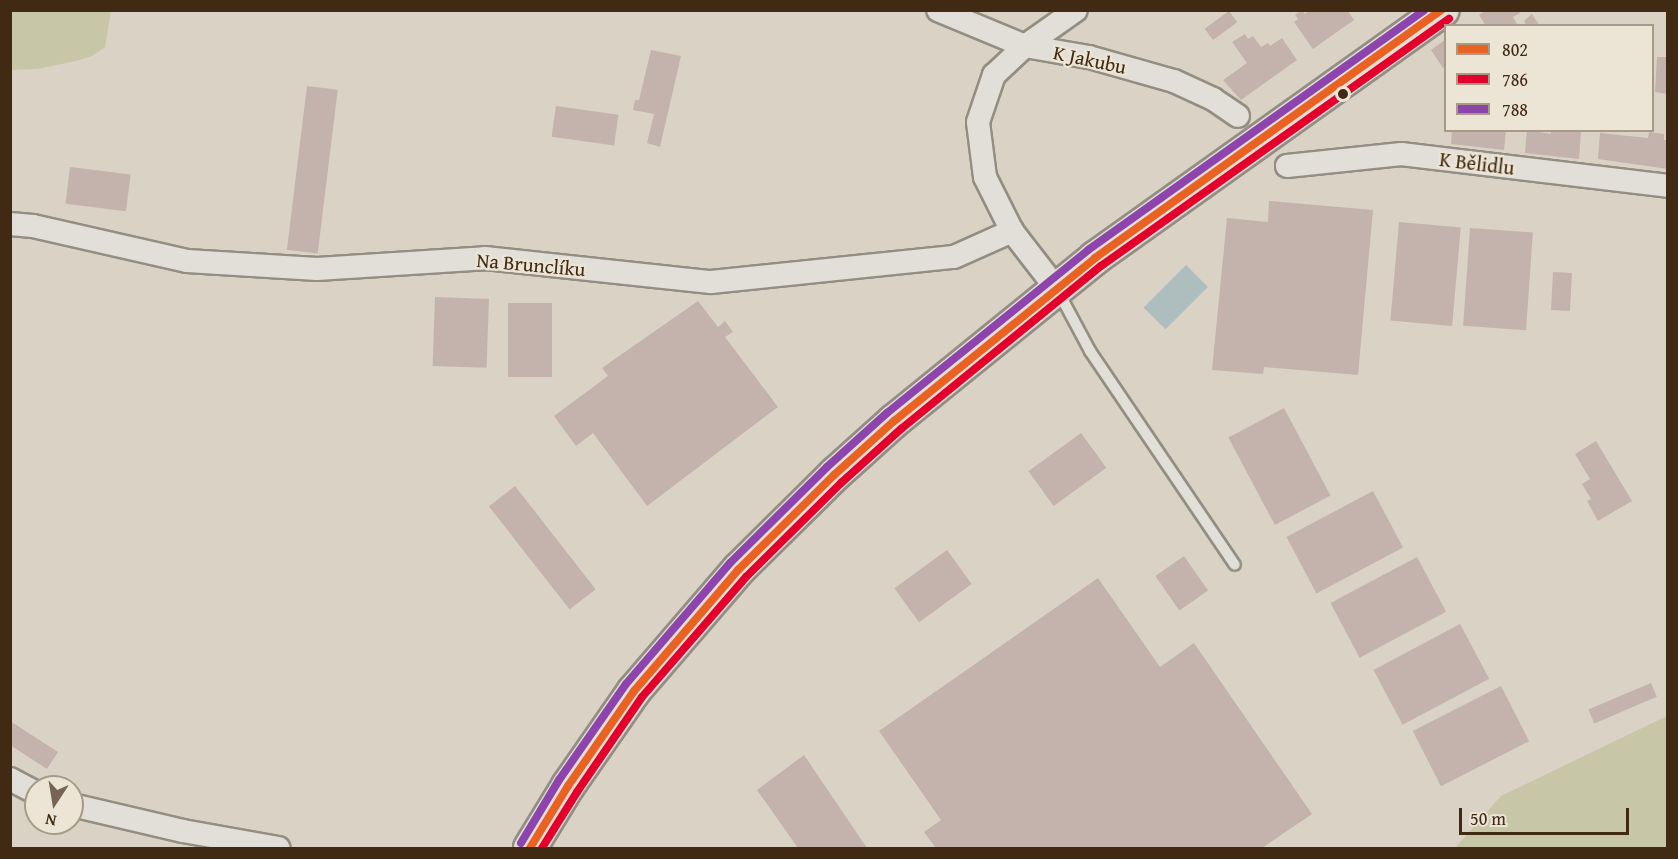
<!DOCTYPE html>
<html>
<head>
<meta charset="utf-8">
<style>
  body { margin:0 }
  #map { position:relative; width:1678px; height:859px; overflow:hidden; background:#d9d2c5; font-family:"Gentium Book Plus",serif }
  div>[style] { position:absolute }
  .green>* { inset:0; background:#c7c6a7 }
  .water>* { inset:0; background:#aebebf; transform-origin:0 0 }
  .building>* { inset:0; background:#c4b3ac; transform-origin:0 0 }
  .roads { filter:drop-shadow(2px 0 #938d82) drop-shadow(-2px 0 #938d82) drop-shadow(0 2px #938d82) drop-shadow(0 -2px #938d82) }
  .lane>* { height:10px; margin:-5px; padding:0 5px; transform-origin:5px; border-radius:5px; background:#e2dfd9 }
  .street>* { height:22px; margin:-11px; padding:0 11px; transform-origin:11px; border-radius:11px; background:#e2dfd9 }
  .secondary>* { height:32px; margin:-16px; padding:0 16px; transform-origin:16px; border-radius:16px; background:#e2dfd9 }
  .bus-1>* { height:8px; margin:-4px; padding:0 4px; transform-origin:4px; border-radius:4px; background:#e96221 }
  .bus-2>* { height:8px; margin:-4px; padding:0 4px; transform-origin:4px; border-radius:4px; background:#e4002b }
  .bus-3>* { height:8px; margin:-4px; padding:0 4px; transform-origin:4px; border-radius:4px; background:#8e44ad }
  .dots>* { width:16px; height:16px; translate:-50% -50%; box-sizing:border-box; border:3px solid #ece4d4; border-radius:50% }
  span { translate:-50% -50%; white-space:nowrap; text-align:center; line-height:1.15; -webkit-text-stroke:4.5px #ece4d4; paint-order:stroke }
  .street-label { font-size:20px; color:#402a14 }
  .frame { position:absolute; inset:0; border:12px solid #402a14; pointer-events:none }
  .legend { position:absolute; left:1444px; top:24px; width:210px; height:108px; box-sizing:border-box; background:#ece4d4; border:2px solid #a79a87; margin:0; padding:8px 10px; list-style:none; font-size:18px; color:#402a14 }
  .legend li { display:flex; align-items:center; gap:12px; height:30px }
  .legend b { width:30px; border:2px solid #a79a87 }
  .north { position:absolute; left:24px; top:775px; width:60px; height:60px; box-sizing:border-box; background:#ece4d4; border:2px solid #a79a87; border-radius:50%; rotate:192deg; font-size:16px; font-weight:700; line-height:24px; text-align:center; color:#402a14 }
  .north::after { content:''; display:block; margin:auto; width:21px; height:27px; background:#766552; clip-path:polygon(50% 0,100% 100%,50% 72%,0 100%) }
  .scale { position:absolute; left:1459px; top:808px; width:170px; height:27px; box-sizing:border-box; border:3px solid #402a14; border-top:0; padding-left:8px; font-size:18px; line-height:21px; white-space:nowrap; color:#402a14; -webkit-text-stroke:4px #ece4d4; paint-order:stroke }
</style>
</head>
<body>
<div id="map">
  <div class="green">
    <div style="clip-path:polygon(10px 11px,111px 11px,105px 47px,92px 56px,76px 61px,37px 69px,11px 70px)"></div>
    <div style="clip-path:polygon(1667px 716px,1667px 848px,1455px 848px,1501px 796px)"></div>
  </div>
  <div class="water">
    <div style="left:1186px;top:265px;width:31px;height:60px;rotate:45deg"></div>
  </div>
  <div class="building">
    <div style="clip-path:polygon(1301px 10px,1305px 14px,1310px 10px,1347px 10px,1354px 20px,1313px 49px,1294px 22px,1298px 19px,1295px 15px)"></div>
    <div style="clip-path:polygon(1486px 10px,1518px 10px,1520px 13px,1513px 17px,1518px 26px,1486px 26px,1479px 15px)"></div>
    <div style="left:1229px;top:11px;width:14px;height:30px;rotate:54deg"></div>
    <div style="clip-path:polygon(1532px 14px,1540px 26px,1527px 26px,1524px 21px)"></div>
    <div style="clip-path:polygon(1245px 34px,1248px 39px,1253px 36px,1261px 47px,1268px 43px,1270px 46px,1282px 38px,1297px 60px,1241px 100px,1223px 80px,1247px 63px,1232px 42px)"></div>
    <div style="clip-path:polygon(1446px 39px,1446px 67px,1443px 68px,1431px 50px)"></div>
    <div style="clip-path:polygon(651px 50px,681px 56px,660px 147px,647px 143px,654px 114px,633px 110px,635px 100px,639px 100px)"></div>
    <div style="clip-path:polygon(1657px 57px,1668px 57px,1668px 94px,1655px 92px)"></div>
    <div style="left:307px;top:86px;width:31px;height:165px;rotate:7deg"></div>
    <div style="left:556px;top:106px;width:63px;height:31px;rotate:8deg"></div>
    <div style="clip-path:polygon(1452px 130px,1506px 130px,1504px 150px,1451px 144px)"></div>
    <div style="clip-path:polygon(1527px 130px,1551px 134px,1551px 130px,1581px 132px,1579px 159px,1525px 153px)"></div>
    <div style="clip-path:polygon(1649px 132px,1664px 134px,1664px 140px,1668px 140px,1668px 169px,1598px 159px,1600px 133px,1648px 138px)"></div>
    <div style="left:70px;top:167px;width:61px;height:37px;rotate:7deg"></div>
    <div style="clip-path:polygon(1269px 201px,1373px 210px,1358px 375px,1264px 367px,1263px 374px,1212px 370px,1227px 218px,1268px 222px)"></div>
    <div style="left:1399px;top:222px;width:62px;height:99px;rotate:5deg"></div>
    <div style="left:1470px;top:228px;width:63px;height:98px;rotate:4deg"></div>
    <div style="left:1553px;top:272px;width:19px;height:38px;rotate:3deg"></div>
    <div style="left:435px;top:297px;width:54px;height:69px;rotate:2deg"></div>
    <div style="clip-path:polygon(698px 301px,718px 327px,725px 321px,733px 332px,725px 337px,778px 407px,647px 506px,593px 433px,576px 446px,554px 416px,608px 376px,602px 368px)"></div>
    <div style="left:508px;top:303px;width:44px;height:74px"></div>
    <div style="left:1284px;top:408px;width:99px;height:63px;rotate:62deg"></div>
    <div style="left:1081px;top:433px;width:43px;height:65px;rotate:54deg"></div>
    <div style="clip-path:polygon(1596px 441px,1632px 501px,1598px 521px,1587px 501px,1591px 499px,1582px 484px,1590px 479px,1575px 454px)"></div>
    <div style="left:515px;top:486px;width:131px;height:33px;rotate:52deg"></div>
    <div style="left:1373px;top:491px;width:64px;height:98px;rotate:62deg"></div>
    <div style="left:947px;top:550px;width:42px;height:65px;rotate:54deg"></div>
    <div style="left:1184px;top:556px;width:42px;height:35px;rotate:55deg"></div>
    <div style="left:1417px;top:557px;width:62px;height:98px;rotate:62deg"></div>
    <div style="clip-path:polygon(1098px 578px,1160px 667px,1194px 643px,1312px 814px,1262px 848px,936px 848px,924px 832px,941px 820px,879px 731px)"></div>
    <div style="left:1460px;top:624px;width:62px;height:98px;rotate:62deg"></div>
    <div style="left:1651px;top:683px;width:15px;height:68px;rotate:67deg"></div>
    <div style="left:1501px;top:686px;width:62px;height:99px;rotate:63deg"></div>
    <div style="clip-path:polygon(10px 721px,58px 752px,47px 769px,10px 745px)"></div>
    <div style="clip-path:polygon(804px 755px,867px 848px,798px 848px,757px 790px)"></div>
  </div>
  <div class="roads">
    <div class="lane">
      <div style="left:1058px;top:291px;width:68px;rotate:61.9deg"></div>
      <div style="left:1090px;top:351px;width:258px;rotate:55.9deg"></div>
    </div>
    <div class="street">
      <div style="left:938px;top:10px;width:94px;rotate:22.5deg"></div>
      <div style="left:1025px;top:46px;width:65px;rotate:9.8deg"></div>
      <div style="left:1089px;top:57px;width:88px;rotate:15.8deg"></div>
      <div style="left:1174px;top:81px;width:43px;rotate:24.8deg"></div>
      <div style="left:1213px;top:99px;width:30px;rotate:34deg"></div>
      <div style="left:1287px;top:166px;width:115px;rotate:-6deg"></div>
      <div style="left:1401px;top:154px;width:269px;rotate:6.8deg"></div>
      <div style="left:10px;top:224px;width:23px;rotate:5deg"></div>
      <div style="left:33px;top:226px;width:158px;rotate:12.8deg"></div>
      <div style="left:187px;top:261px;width:130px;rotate:3.5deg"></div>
      <div style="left:317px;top:269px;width:168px;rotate:-3.7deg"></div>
      <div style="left:485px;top:258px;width:227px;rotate:6.1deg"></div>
      <div style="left:711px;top:282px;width:244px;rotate:-5.9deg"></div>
      <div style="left:954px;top:257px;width:64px;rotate:-24.1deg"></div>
      <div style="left:1056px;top:288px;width:72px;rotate:-127.7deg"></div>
      <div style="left:1012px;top:231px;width:60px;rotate:-116.6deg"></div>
      <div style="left:985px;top:177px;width:55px;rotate:-97.3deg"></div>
      <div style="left:978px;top:122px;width:50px;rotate:-71.2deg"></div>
      <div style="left:994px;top:75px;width:42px;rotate:-43.1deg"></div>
      <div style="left:1025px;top:46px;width:62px;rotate:-35.2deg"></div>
      <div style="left:10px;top:779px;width:30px;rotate:28deg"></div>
      <div style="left:72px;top:805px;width:114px;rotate:13.2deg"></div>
      <div style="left:183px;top:831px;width:97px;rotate:10.1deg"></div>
    </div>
    <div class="secondary">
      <div style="left:530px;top:848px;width:73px;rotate:-58.5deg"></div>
      <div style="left:568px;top:786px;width:116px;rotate:-55.2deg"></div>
      <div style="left:634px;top:691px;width:160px;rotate:-49.3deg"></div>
      <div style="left:738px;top:570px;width:135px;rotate:-44.7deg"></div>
      <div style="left:834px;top:475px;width:81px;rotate:-42deg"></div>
      <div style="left:894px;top:421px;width:259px;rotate:-39deg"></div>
      <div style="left:1095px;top:258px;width:427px;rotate:-35.5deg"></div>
    </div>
  </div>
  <div class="bus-1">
    <div style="left:530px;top:848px;width:73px;rotate:-58.5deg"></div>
    <div style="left:568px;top:786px;width:116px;rotate:-55.2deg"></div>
    <div style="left:634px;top:691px;width:160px;rotate:-49.3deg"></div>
    <div style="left:738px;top:570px;width:135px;rotate:-44.7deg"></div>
    <div style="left:834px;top:475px;width:81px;rotate:-42deg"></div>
    <div style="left:894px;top:421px;width:259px;rotate:-39deg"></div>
    <div style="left:1095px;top:258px;width:427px;rotate:-35.6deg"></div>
  </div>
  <div class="bus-2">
    <div style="left:542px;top:848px;width:66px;rotate:-58deg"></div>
    <div style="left:577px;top:792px;width:115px;rotate:-55.6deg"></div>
    <div style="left:642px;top:697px;width:159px;rotate:-49.1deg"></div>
    <div style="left:746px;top:577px;width:134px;rotate:-44.7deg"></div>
    <div style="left:841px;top:483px;width:81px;rotate:-42deg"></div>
    <div style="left:901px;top:429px;width:258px;rotate:-39.2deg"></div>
    <div style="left:1101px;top:266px;width:427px;rotate:-35.4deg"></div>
  </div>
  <div class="bus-3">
    <div style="left:521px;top:843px;width:74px;rotate:-58.9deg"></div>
    <div style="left:559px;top:780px;width:117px;rotate:-55.1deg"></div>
    <div style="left:626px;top:684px;width:160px;rotate:-49.3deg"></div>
    <div style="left:730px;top:563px;width:136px;rotate:-44.7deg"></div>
    <div style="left:827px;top:467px;width:81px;rotate:-42deg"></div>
    <div style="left:887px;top:413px;width:259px;rotate:-39deg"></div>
    <div style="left:1088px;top:250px;width:413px;rotate:-35.5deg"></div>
  </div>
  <div class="dots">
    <div style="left:1343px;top:94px;background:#402a14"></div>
  </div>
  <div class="street-label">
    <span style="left:1090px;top:59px;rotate:12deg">K Jakubu</span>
    <span style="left:1477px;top:163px;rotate:7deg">K Bělidlu</span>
    <span style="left:531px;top:264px;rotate:5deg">Na Brunclíku</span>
  </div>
  <div class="frame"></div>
  <ul class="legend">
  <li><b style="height:8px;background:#e96221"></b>802</li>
  <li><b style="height:8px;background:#e4002b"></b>786</li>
  <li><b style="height:8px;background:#8e44ad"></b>788</li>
  </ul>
  <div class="north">N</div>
  <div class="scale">50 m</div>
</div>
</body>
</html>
